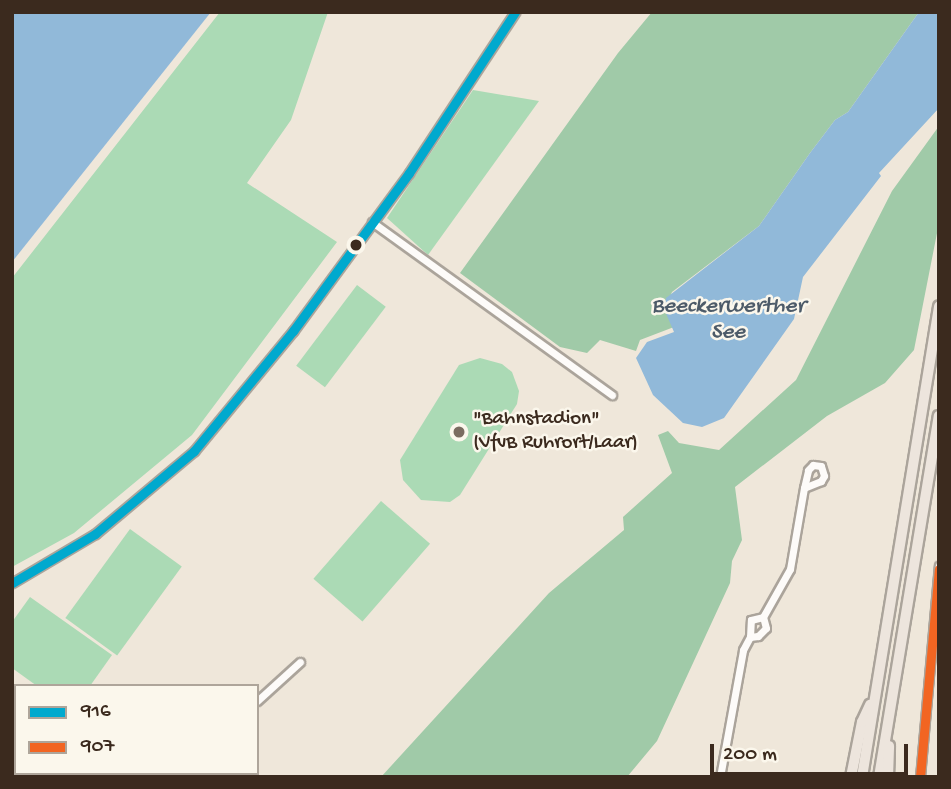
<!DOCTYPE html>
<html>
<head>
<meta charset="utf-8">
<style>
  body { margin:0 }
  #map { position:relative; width:951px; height:789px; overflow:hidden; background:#efe7da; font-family:"Gochi Hand",sans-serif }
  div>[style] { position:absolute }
  .green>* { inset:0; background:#abdab5; transform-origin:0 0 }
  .forest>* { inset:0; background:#a0caa8 }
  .water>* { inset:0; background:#91b9d9 }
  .roads { filter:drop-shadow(2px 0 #aba49b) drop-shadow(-2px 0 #aba49b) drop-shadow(0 2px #aba49b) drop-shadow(0 -2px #aba49b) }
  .minor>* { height:7px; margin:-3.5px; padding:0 3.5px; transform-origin:3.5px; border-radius:3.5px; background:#fdfbf9 }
  .highway>* { height:10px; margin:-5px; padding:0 5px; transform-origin:5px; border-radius:5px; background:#ede5dd }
  .bus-1>* { height:9px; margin:-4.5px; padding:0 4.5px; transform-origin:4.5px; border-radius:4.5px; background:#00a9ce }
  .bus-2>* { height:9px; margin:-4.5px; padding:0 4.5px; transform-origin:4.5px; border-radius:4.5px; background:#f26522 }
  .dots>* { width:19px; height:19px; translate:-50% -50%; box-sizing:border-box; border:4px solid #fbf7ec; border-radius:50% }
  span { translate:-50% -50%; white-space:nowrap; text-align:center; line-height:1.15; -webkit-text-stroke:5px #fbf7ec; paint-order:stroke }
  .poi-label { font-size:21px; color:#3b2a1e }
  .left { translate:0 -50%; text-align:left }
  .water-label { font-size:23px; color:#4d5b69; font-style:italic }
  .frame { position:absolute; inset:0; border:14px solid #3b2a1e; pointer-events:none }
  .legend { position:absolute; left:14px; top:684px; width:245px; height:91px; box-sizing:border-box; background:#fbf7ec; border:2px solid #aea59a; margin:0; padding:9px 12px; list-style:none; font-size:21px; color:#3b2a1e }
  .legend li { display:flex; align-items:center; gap:14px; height:35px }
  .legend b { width:35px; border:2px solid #aea59a }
  .scale { position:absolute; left:710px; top:744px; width:198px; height:32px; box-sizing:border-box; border:4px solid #3b2a1e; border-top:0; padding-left:9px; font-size:21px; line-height:24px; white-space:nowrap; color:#3b2a1e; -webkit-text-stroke:5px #fbf7ec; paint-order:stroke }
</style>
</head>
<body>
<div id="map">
  <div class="green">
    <div style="clip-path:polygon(220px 12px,328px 12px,291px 120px,247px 183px,337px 242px,192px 435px,74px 533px,12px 567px,12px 278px)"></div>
    <div style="clip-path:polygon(473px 90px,539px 101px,428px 255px,387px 218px)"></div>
    <div style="left:357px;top:285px;width:36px;height:101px;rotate:37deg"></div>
    <div style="clip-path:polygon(480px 358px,502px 364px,512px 372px,519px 391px,517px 404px,460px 495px,450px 502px,421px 500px,403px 480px,400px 460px,459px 365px)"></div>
    <div style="left:381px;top:501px;width:65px;height:103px;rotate:41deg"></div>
    <div style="left:130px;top:529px;width:64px;height:110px;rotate:36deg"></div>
    <div style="clip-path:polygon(30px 597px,112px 655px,90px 686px,37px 686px,12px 668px,12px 622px)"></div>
  </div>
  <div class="forest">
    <div style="clip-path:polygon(652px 12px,919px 12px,848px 112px,835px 120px,810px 153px,759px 226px,672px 292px,665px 309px,674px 327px,640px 340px,636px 351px,600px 340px,587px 353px,560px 347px,460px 273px,618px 53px)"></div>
    <div style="clip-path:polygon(939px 126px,939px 223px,914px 350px,885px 383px,827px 416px,735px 487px,742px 540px,732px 561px,730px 583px,657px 741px,627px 777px,381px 777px,549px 593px,624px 530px,623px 517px,672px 473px,658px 435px,668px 431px,679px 443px,719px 450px,796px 380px,892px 191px)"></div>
  </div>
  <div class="water">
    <div style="clip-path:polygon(12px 12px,211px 12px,12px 262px)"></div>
    <div style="clip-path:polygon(919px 12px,939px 12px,939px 108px,879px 173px,881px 176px,803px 277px,794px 319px,724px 418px,702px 427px,683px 423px,653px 395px,636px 358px,647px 342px,674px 332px,664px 309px,666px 298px,759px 226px,810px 153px,835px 120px,848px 112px)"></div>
  </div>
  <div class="roads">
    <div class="minor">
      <div style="left:372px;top:222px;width:296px;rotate:35.8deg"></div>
      <div style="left:12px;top:583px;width:96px;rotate:-30.6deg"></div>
      <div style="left:95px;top:534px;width:129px;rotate:-40deg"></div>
      <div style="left:194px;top:451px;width:156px;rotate:-50.5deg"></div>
      <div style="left:293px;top:331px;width:196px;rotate:-53.7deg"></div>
      <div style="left:409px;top:173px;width:193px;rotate:-56.6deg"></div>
      <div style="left:750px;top:637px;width:17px;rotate:-87deg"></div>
      <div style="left:751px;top:620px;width:12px;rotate:-14deg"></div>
      <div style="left:257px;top:701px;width:58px;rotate:-42.2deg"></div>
      <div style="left:12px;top:720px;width:4px;rotate:14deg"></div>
      <div style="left:122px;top:773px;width:7px;rotate:34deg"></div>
      <div style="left:246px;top:773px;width:5px;rotate:53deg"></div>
      <div style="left:720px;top:777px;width:129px;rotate:-79.7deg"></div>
      <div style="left:743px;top:650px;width:15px;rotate:-62deg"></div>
      <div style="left:750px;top:637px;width:8px;rotate:-7deg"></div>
      <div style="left:758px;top:636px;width:11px;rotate:-45deg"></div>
      <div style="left:766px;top:628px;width:11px;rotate:-105deg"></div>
      <div style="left:763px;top:617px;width:55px;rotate:-60.6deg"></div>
      <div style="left:790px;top:569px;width:82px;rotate:-80.2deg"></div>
      <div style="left:804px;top:488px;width:18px;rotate:-77deg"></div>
      <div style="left:808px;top:470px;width:7px;rotate:-45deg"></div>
      <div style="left:813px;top:465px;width:8px;rotate:7deg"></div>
      <div style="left:821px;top:466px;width:10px;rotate:73deg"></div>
      <div style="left:824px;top:476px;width:6px;rotate:121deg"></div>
      <div style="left:821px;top:481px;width:18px;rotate:158deg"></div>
      <div style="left:920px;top:777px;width:212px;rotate:-84.9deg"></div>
    </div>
    <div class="highway">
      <div style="left:851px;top:777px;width:56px;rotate:-78.7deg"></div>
      <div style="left:862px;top:722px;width:19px;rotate:-65deg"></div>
      <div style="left:862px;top:777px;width:477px;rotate:-80.7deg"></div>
      <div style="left:879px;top:777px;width:366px;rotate:-80.6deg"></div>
      <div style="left:888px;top:777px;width:31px;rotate:-88deg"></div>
    </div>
  </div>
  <div class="bus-1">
    <div style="left:12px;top:583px;width:96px;rotate:-30.6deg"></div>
    <div style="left:95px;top:534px;width:129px;rotate:-40deg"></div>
    <div style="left:194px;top:451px;width:156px;rotate:-50.5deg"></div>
    <div style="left:293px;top:331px;width:196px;rotate:-53.7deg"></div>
    <div style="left:409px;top:173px;width:193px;rotate:-56.6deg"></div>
  </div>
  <div class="bus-2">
    <div style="left:920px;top:777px;width:209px;rotate:-84.8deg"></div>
  </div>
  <div class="dots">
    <div style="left:356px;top:245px;background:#3b2a1e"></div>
    <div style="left:459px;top:432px;background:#7a6c60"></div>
  </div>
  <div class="poi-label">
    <span class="left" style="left:473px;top:432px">"Bahnstadion"<br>(VfvB Ruhrort/Laar)</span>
  </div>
  <div class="water-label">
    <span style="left:728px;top:320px">Beeckerwerther<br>See</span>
  </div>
  <div class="frame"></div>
  <ul class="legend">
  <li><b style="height:9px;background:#00a9ce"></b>916</li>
  <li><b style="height:9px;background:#f26522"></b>907</li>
  </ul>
  <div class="scale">200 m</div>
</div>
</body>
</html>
